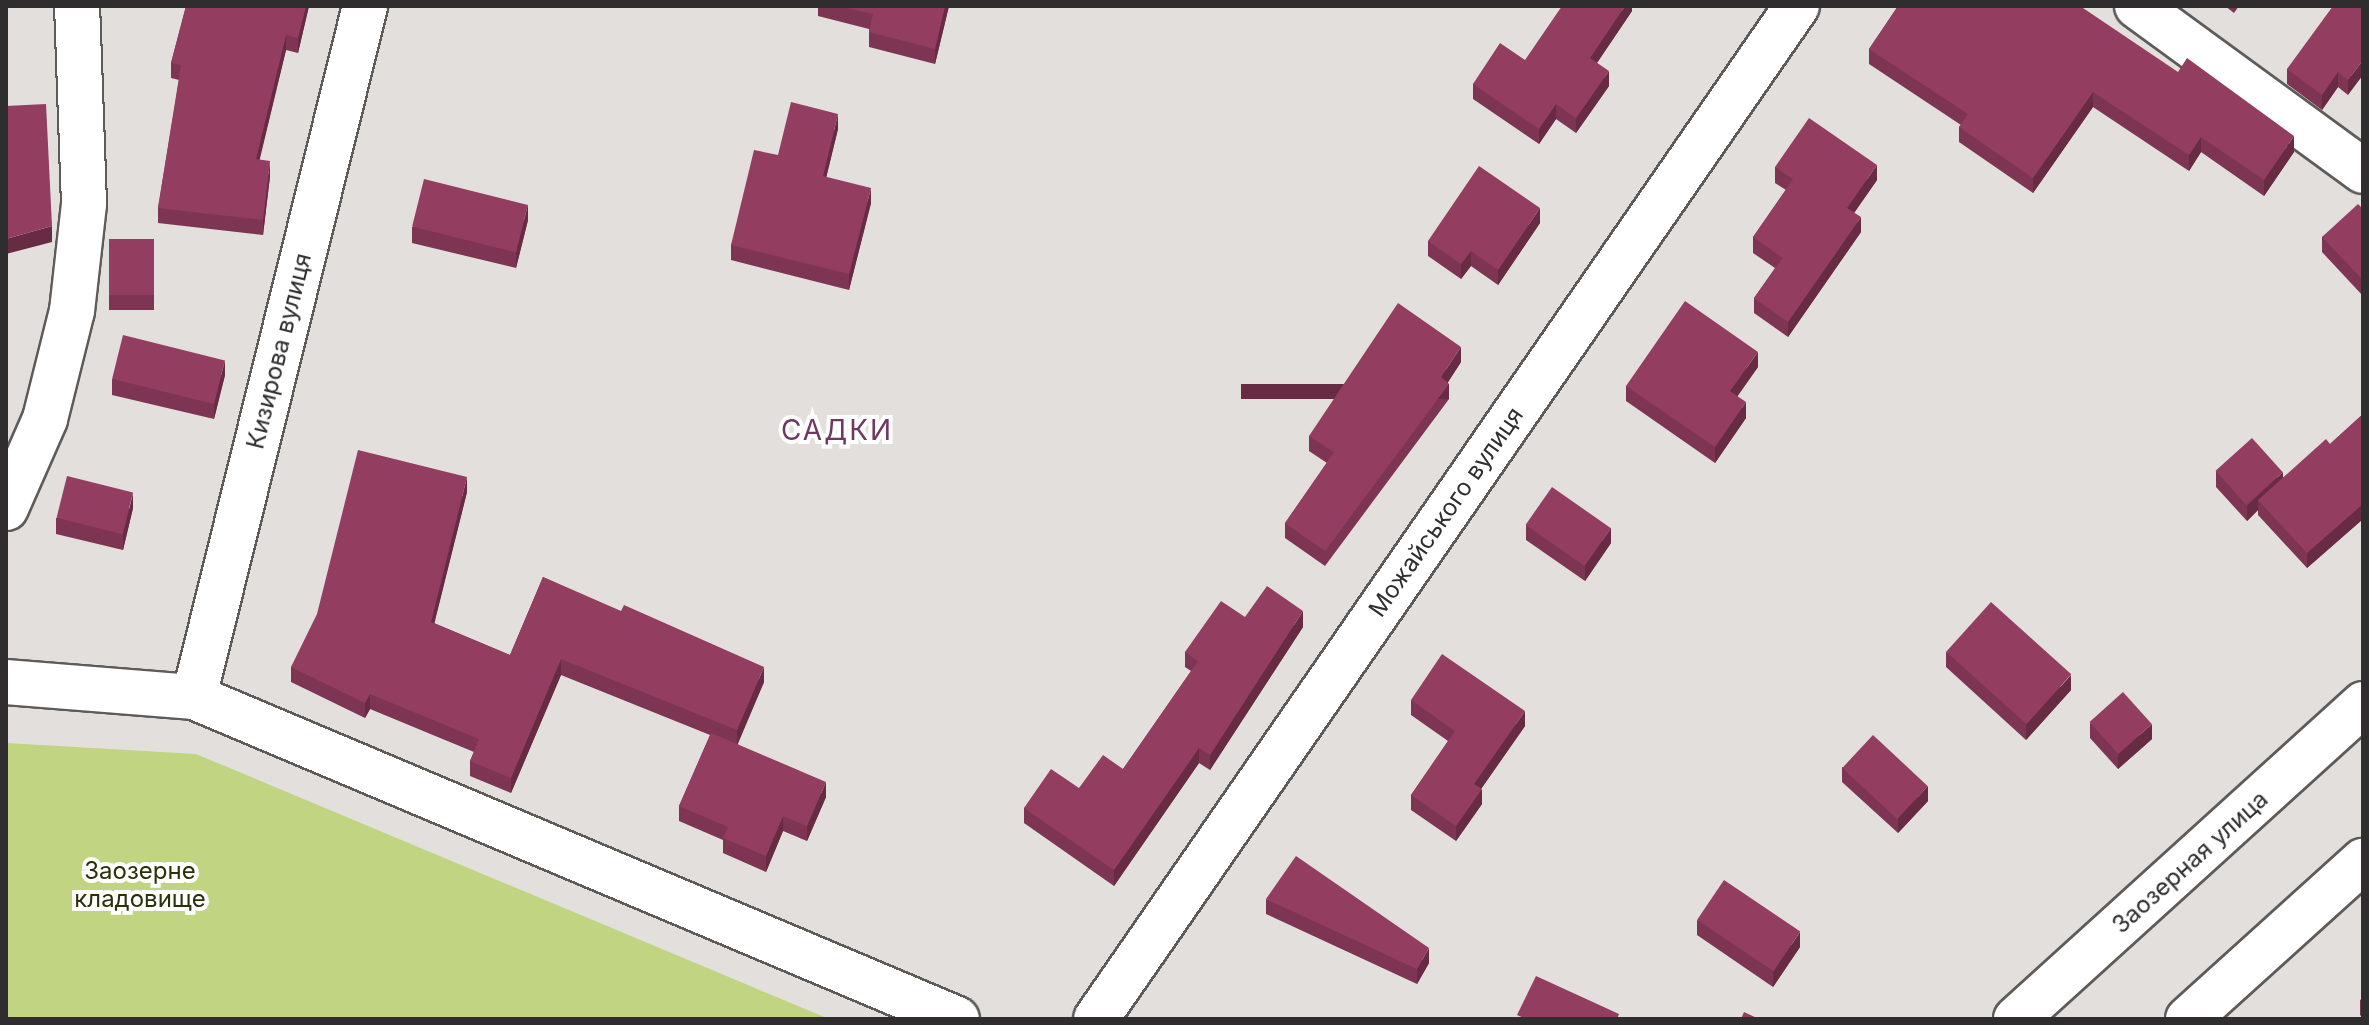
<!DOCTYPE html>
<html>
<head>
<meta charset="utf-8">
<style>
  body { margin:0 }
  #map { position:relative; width:2369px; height:1025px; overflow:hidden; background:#e2dfdc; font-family:Inter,sans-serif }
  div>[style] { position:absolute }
  .green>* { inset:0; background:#c0d482 }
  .roads { filter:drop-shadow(2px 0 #5e5b59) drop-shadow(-2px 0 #5e5b59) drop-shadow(0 2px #5e5b59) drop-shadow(0 -2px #5e5b59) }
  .minor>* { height:44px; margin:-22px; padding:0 22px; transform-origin:22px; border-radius:22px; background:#fff }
  .primary>* { height:44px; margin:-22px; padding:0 22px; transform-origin:22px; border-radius:22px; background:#fff }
  .wall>* { inset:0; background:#7e3553; transform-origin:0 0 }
  .shaded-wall>* { inset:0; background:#672b44; transform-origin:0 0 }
  .building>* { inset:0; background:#933e61; transform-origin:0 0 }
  span { translate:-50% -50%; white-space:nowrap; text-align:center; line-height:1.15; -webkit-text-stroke:8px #fff; paint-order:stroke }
  .street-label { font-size:24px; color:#2f2d2d }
  .park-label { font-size:24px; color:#293109 }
  .quarter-label { font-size:28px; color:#703763; letter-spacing:2px }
  .frame { position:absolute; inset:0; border:8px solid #2f2d2d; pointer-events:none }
</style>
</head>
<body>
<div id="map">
  <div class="green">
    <div style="clip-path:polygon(6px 743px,196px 754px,829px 1019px,6px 1019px)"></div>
  </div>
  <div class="roads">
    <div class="minor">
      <div style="left:2137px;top:6px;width:280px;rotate:36.1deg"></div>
      <div style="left:6px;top:508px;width:97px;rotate:-66.3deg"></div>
      <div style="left:45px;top:419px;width:111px;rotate:-76deg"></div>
      <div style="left:72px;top:311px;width:108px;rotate:-83.6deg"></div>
      <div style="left:84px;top:204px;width:198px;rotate:-92deg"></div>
      <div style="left:6px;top:682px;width:189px;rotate:4.6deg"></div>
      <div style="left:194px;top:697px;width:828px;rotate:22.88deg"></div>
      <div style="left:194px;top:697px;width:712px;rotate:-76.1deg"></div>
      <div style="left:1096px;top:1019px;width:1232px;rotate:-55.32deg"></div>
      <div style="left:2016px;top:1019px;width:469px;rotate:-42.2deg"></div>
    </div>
    <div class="primary">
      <div style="left:2188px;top:1019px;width:236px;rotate:-42.1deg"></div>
    </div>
  </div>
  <div class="wall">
    <div style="clip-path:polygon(186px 6px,309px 6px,298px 53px,286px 50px,259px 160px,270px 176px,263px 235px,158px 223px,158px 208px,179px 80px,171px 78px,171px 63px)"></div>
    <div style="clip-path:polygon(818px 6px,949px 6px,935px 64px,869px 47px,869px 29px,818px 16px)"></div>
    <div style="clip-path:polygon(1632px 6px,1632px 11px,1597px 63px,1609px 86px,1576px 133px,1556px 119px,1539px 144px,1473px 99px,1473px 84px,1525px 60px)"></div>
    <div style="clip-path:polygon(1898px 6px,2294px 152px,2264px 196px,2201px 152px,2189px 171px,2093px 107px,2033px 193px,1959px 142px,1959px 127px,1961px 125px,1869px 64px,1869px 49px)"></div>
    <div style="clip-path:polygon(2225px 6px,2239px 6px,2234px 13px)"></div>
    <div style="clip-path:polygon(2363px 6px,2348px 95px,2338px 87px,2322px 110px,2287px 84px,2287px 69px)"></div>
    <div style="clip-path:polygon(838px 129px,826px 177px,871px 203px,849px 290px,731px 260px,731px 245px,778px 155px)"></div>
    <div style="clip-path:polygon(1775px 167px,1877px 180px,1854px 213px,1861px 232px,1788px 337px,1754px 313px,1754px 298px,1775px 268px,1753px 253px,1753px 237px,1786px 190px,1775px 183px)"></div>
    <div style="clip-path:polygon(2363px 209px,2363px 296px,2322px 252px,2322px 237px)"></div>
    <div style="clip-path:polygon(528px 220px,516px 268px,412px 243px,412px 227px)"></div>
    <div style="clip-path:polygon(1540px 223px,1498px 285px,1471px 266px,1461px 279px,1428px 256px,1428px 241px)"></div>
    <div style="left:109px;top:239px;width:45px;height:71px"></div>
    <div style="clip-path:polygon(1461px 362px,1448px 382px,1449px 399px,1325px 566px,1285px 538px,1285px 523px,1327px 463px,1309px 451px,1309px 436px)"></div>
    <div style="clip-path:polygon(1758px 367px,1737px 396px,1746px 418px,1715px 463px,1626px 401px,1626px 386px)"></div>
    <div style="clip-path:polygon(225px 375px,214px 419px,112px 395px,112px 379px)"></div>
    <div style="clip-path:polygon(2363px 414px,2363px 519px,2307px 568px,2258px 515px,2258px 510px,2247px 521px,2216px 487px,2216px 471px,2283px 478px,2330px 444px)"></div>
    <div style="clip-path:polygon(467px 492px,434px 623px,510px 655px,543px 577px,764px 682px,737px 744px,826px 797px,807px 841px,783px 831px,766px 872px,723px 853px,723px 840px,679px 821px,679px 806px,710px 735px,561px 675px,511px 793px,470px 776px,470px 761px,474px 752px,370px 709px,365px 718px,291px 682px,291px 667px)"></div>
    <div style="clip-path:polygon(133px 508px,123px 550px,56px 534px,56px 518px)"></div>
    <div style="clip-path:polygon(1526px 525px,1611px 543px,1585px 581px,1526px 540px)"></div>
    <div style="clip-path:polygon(1245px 617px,1303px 627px,1210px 770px,1199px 763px,1114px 886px,1024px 823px,1024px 808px,1079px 788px,1123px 769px,1191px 671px,1185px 667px,1185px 652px)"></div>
    <div style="clip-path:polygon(1946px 652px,2071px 690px,2026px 740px,1946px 667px)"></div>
    <div style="clip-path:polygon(1411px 700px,1525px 726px,1481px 789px,1482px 804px,1456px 841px,1411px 810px,1411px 795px,1448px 741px,1411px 715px)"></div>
    <div style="clip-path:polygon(2090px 723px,2152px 739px,2118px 769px,2090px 738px)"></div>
    <div style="clip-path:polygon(1842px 767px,1928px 801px,1898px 833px,1842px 782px)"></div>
    <div style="clip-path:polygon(1266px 899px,1429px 963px,1417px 984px,1266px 914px)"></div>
    <div style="clip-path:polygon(1697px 920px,1800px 947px,1773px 987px,1697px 935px)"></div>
    <div style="clip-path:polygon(2363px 998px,2363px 1018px,2360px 1015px,2360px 1000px)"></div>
  </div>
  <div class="shaded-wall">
    <div style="clip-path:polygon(306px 6px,309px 6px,298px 53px,298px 38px)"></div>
    <div style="clip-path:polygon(945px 6px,949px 6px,935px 64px,935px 49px)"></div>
    <div style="clip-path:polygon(1625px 6px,1632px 6px,1632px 11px,1590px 73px,1590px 58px)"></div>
    <div style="clip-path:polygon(286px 35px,286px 50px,256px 175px,256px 159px)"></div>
    <div style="clip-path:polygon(2363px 60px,2363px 75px,2348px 95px,2348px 80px)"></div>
    <div style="clip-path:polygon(1609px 71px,1609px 86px,1576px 133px,1576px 118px)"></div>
    <div style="clip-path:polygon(2338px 72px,2338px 87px,2322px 110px,2322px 95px)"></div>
    <div style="clip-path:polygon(2093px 92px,2093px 107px,2033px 193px,2033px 178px)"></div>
    <div style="clip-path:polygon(1556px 104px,1556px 119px,1539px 144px,1539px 129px)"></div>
    <div style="clip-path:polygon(838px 114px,838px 129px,823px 191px,823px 176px)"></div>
    <div style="clip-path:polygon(2294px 136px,2294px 152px,2264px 196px,2264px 180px)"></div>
    <div style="clip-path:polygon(2201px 137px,2201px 152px,2189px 171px,2189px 155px)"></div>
    <div style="clip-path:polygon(270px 161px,270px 176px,263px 235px,263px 220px)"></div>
    <div style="clip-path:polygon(1877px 165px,1877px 180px,1847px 223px,1847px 208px)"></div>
    <div style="clip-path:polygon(871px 188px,871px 203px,849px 290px,849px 274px)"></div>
    <div style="clip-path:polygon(528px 204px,528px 220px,516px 268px,516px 253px)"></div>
    <div style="clip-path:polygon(1540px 208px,1540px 223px,1498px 285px,1498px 270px)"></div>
    <div style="clip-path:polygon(1861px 217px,1861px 232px,1788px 337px,1788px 322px)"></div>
    <div style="clip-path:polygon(52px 226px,52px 242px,6px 254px,6px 239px)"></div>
    <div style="clip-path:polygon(1471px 251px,1471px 266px,1461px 279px,1461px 264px)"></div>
    <div style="clip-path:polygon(1461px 347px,1461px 362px,1441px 393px,1441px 377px)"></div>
    <div style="clip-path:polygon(1758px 352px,1758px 367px,1730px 407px,1730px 391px)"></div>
    <div style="clip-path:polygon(225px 360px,225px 375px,214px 419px,214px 404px)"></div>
    <div style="left:1449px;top:384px;width:15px;height:208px;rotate:90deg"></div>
    <div style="clip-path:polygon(1746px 402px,1746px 418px,1715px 463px,1715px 447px)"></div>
    <div style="clip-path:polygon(2283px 472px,2283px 488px,2258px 500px,2258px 510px,2247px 521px,2247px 506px)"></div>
    <div style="clip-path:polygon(467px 477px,467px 492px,431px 637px,431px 622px)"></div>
    <div style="clip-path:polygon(133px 493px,133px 508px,123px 550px,123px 535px)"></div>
    <div style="clip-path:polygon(2363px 504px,2363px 519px,2307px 568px,2307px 553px)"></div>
    <div style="clip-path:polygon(1611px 528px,1611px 543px,1585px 581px,1585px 565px)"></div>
    <div style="clip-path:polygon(1303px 611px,1303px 627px,1210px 770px,1210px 755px)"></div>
    <div style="clip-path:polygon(561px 659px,561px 675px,511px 793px,511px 778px)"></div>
    <div style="clip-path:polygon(764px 667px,764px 682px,737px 746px,737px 730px)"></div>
    <div style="clip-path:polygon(2071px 675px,2071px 690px,2026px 740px,2026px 725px)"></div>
    <div style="clip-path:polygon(370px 694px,370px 709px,365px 718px,365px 703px)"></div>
    <div style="clip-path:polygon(1525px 711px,1525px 726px,1474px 799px,1474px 784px)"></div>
    <div style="clip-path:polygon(2152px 724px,2152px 739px,2118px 769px,2118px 754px)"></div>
    <div style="clip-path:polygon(1199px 748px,1199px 763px,1114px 886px,1114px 870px)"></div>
    <div style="clip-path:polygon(826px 782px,826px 797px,807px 841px,807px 826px)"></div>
    <div style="clip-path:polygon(1928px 786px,1928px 801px,1898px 833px,1898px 818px)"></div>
    <div style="clip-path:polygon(1482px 789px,1482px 804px,1456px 841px,1456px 826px)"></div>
    <div style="clip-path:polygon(783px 816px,783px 831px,766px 872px,766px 856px)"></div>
    <div style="clip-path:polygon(1800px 932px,1800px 947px,1773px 987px,1773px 972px)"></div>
    <div style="clip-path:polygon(1429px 948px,1429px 963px,1417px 984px,1417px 969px)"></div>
  </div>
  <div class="building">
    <div style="clip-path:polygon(186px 6px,306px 6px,298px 38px,286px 35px,256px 159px,270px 161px,263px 220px,158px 208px,181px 65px,171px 63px)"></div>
    <div style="clip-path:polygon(839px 6px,945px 6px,935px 49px,869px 32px,873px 14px)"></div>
    <div style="clip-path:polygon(1562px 6px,1625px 6px,1590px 58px,1609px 71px,1576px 118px,1556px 104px,1539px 129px,1473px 84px,1500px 43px,1525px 60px)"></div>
    <div style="clip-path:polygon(1898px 6px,2080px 6px,2178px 72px,2187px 58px,2294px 136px,2264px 180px,2201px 137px,2189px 155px,2093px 92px,2033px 178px,1959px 127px,1968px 114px,1869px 49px)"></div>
    <div style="clip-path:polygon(2333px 6px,2363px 6px,2363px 60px,2348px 80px,2338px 72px,2322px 95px,2287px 69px)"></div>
    <div style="clip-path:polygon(791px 102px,838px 114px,823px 176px,871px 188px,849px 274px,731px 245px,754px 150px,778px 155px)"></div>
    <div style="clip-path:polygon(46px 104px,52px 226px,6px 239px,6px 106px)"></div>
    <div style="clip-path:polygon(1809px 118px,1877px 165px,1847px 208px,1861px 217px,1788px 322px,1754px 298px,1783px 258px,1753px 237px,1793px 179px,1775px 167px)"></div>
    <div style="clip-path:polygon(1479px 166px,1540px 208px,1498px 270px,1471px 251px,1461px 264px,1428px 241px)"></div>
    <div style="left:424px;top:179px;width:107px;height:49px;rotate:14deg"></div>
    <div style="clip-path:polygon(2358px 204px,2363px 209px,2363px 280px,2322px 237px)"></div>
    <div style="left:109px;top:239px;width:45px;height:56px"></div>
    <div style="clip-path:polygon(1685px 301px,1758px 352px,1730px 391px,1746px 402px,1715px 447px,1626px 386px)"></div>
    <div style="clip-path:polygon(1398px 303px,1461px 347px,1441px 377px,1449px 384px,1325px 551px,1285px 523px,1334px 452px,1309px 436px)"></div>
    <div style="left:123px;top:335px;width:105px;height:45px;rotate:14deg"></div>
    <div style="clip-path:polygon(2363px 414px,2363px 504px,2307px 553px,2258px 500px,2326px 439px,2330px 444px)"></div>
    <div style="left:2252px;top:438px;width:46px;height:49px;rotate:48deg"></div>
    <div style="clip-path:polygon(358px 450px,467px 477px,431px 622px,510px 655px,543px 577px,621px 611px,624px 605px,764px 667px,737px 730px,561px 659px,511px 778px,470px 761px,479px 739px,370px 694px,365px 703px,291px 667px,317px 614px)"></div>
    <div style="left:67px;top:476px;width:68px;height:43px;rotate:14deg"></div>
    <div style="left:1552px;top:487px;width:72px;height:46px;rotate:35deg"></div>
    <div style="clip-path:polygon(1267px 586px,1303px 611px,1210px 755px,1199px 748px,1114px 870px,1024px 808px,1051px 769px,1079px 788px,1103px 755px,1123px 769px,1198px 661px,1185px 652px,1221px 601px,1245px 617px)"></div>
    <div style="left:1991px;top:602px;width:108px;height:67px;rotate:42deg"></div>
    <div style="clip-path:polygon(1442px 654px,1525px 711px,1474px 784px,1482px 789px,1456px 826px,1411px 795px,1455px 731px,1411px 700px)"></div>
    <div style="left:2123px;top:692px;width:43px;height:45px;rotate:48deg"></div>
    <div style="clip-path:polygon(711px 733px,826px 782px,807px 826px,783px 816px,766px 856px,723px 838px,728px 827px,679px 806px)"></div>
    <div style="left:1873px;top:735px;width:75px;height:45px;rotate:43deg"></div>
    <div style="clip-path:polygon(1296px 856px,1429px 948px,1417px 969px,1266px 899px)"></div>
    <div style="left:1724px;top:880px;width:92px;height:48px;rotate:34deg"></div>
    <div style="clip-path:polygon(1536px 976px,1619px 1014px,1617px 1019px,1526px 1019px,1517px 1015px)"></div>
    <div style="clip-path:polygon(1744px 1012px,1759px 1019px,1741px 1019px)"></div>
  </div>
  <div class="street-label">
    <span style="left:279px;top:351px;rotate:-76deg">Кизирова вулиця</span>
    <span style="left:1446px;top:512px;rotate:-55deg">Можайського вулиця</span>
    <span style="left:2190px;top:862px;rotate:-42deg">Заозерная улица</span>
  </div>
  <div class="park-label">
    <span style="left:140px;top:885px">Заозерне<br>кладовище</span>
  </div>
  <div class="quarter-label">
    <span style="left:837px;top:430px">САДКИ</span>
  </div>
  <div class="frame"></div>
</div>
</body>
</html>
